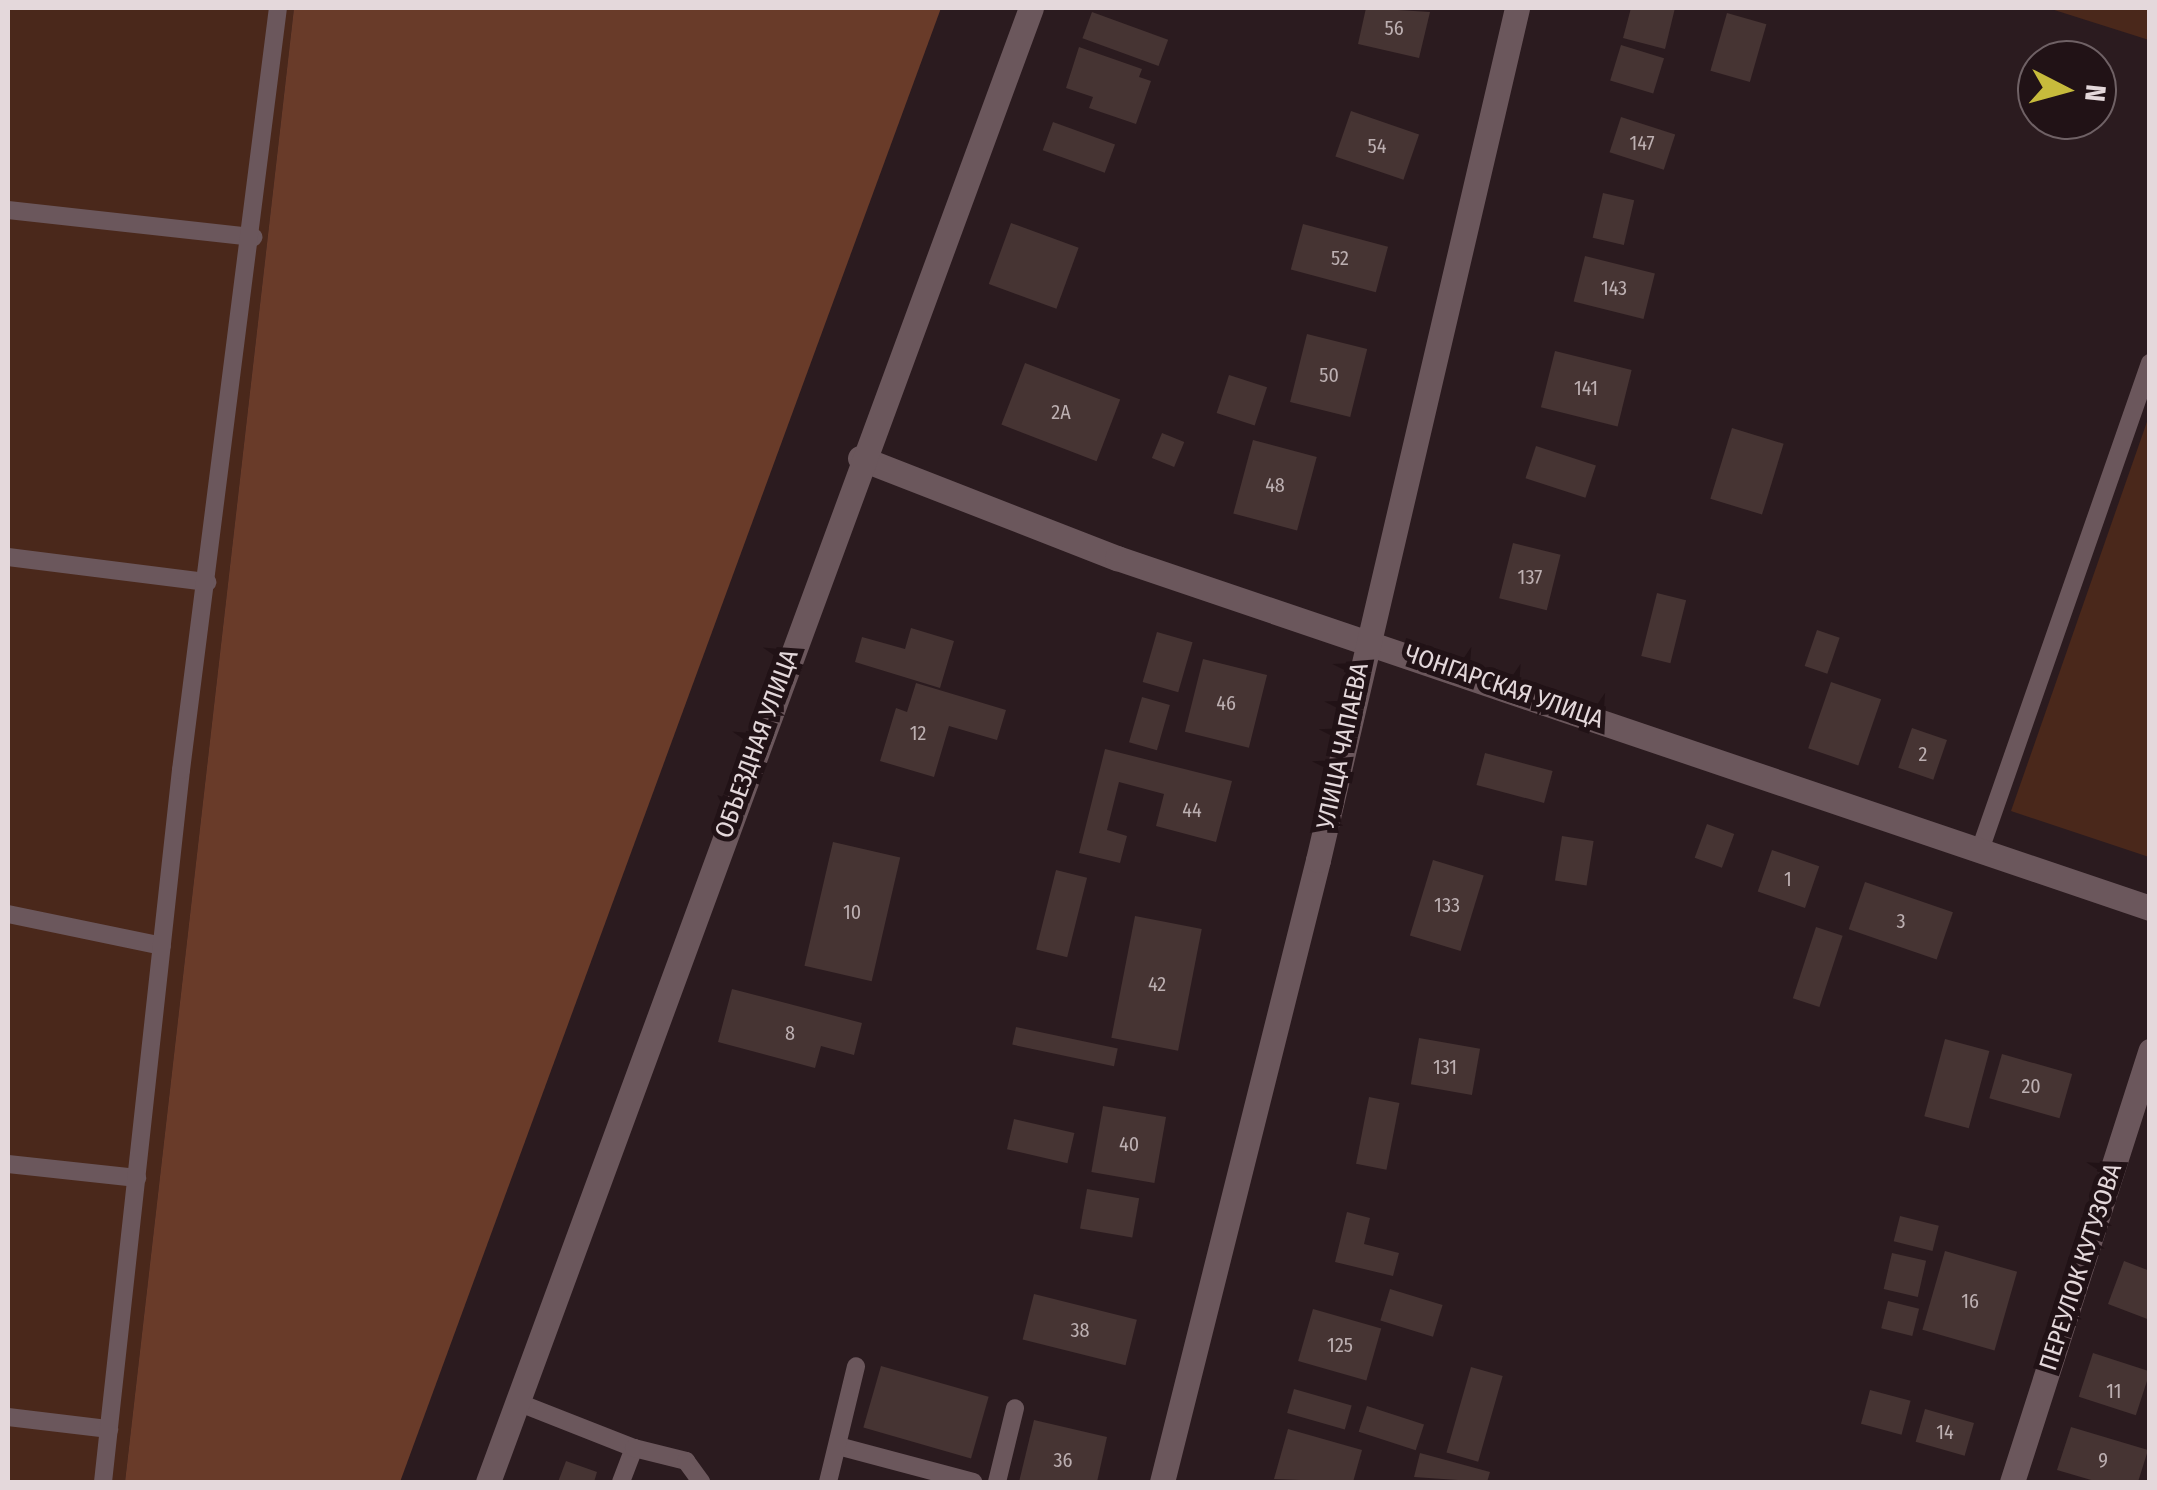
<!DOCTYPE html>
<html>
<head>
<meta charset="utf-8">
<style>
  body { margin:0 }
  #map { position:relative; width:2157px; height:1490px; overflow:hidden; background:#2b1b1f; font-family:"Fira Sans Condensed",sans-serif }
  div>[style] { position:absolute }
  .green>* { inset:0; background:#4a281b }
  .forest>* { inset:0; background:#693b29 }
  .building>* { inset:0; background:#463433; transform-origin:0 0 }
  .service>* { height:18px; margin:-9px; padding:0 9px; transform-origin:9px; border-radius:9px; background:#6b575c }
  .minor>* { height:25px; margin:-12.5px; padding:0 12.5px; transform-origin:12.5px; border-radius:12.5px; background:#6b575c }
  .tertiary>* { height:25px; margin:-12.5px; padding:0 12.5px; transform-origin:12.5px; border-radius:12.5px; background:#6b575c }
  span { translate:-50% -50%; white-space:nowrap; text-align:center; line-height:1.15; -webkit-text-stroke:10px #211216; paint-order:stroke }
  .number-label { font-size:20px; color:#bcafb1 }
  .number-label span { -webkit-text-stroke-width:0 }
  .street-label { font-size:25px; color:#e4d8db }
  .frame { position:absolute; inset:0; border:10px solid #e4d8db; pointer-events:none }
  .north { position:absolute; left:2017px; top:40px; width:100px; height:100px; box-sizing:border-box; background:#211216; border:2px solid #6f6165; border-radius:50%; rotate:96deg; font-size:28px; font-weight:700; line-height:40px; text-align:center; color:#e4d8db }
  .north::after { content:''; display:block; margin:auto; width:35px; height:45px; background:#c7bb3c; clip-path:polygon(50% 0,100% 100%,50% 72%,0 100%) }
</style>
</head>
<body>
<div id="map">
  <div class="green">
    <div style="clip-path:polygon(8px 8px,294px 8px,125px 1482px,8px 1482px)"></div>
    <div style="clip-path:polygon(2048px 8px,2149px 8px,2149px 40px)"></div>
    <div style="clip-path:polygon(2149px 416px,2149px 857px,2011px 811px)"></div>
  </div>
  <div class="forest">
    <div style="clip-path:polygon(294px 8px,941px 8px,400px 1482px,125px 1482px)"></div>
  </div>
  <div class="building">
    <div style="clip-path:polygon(1366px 8px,1430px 12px,1419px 58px,1358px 44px)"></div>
    <div style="clip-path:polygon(1631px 8px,1675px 8px,1665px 49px,1623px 38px)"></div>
    <div style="left:1092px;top:12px;width:81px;height:28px;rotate:20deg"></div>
    <div style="left:1727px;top:13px;width:41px;height:60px;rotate:16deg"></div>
    <div style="left:1621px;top:45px;width:45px;height:37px;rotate:17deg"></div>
    <div style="clip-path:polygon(1079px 47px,1142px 69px,1139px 77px,1151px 81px,1136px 124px,1089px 108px,1093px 97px,1066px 88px)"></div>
    <div style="left:1351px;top:111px;width:72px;height:48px;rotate:19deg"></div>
    <div style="left:1621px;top:117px;width:57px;height:37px;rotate:18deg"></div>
    <div style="left:1053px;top:122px;width:66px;height:30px;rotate:20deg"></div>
    <div style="left:1603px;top:193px;width:32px;height:46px;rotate:13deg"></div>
    <div style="left:1011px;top:223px;width:72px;height:65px;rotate:20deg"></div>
    <div style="left:1303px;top:224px;width:88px;height:47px;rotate:15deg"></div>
    <div style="left:1585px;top:256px;width:72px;height:47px;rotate:14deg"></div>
    <div style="left:1307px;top:334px;width:62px;height:70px;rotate:14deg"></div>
    <div style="left:1555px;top:351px;width:79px;height:58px;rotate:14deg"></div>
    <div style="left:1025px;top:363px;width:102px;height:66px;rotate:21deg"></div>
    <div style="left:1229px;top:375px;width:40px;height:40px;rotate:18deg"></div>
    <div style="left:1732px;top:428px;width:54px;height:74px;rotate:17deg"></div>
    <div style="left:1162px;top:433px;width:24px;height:27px;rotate:22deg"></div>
    <div style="left:1253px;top:440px;width:66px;height:76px;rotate:15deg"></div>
    <div style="left:1536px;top:446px;width:63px;height:34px;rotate:18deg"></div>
    <div style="left:1513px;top:543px;width:49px;height:57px;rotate:14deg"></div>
    <div style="left:1657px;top:593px;width:30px;height:65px;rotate:14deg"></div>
    <div style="clip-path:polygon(911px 628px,954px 641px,940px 688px,855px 662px,862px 637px,905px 649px)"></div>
    <div style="left:1817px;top:630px;width:24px;height:38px;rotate:19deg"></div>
    <div style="left:1157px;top:632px;width:37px;height:52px;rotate:16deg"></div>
    <div style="left:1203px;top:659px;width:66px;height:75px;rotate:14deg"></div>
    <div style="left:1831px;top:682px;width:53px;height:70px;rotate:19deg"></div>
    <div style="clip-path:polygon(916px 683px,1006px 710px,997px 740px,949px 726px,934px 777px,880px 761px,896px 708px,907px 712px)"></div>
    <div style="left:1142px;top:697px;width:29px;height:47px;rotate:16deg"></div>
    <div style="left:1912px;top:728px;width:37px;height:42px;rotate:19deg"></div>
    <div style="clip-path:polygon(1105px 749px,1232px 781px,1216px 842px,1156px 826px,1164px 794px,1119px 782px,1107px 830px,1127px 836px,1120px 863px,1079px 853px)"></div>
    <div style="left:1485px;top:753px;width:70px;height:33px;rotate:15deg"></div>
    <div style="left:1707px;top:824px;width:29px;height:36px;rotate:20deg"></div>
    <div style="left:1562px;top:836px;width:32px;height:45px;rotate:9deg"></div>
    <div style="left:833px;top:842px;width:69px;height:127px;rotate:13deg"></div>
    <div style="left:1772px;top:850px;width:50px;height:44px;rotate:19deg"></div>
    <div style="left:1433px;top:860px;width:53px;height:79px;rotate:17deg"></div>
    <div style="left:1056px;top:870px;width:32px;height:82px;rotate:14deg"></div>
    <div style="left:1865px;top:882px;width:93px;height:50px;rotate:19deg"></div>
    <div style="left:1135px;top:916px;width:68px;height:124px;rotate:11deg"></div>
    <div style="left:1816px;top:927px;width:28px;height:75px;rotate:18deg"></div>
    <div style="clip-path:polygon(732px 989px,862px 1023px,854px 1055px,821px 1046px,815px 1068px,718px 1042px)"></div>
    <div style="left:1016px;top:1027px;width:104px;height:18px;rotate:12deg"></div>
    <div style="left:1419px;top:1038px;width:62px;height:47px;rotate:10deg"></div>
    <div style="left:1945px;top:1039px;width:46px;height:80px;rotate:15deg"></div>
    <div style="left:2002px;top:1054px;width:73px;height:46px;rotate:16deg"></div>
    <div style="left:1369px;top:1097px;width:31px;height:68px;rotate:11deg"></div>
    <div style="left:1103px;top:1106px;width:64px;height:67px;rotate:10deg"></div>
    <div style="left:1014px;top:1119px;width:62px;height:31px;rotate:13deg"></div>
    <div style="left:1087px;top:1189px;width:53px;height:40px;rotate:10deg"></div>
    <div style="clip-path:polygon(1347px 1212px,1370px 1218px,1364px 1244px,1399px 1253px,1393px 1276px,1335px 1262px)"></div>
    <div style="left:1900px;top:1216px;width:40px;height:26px;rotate:14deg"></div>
    <div style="left:1945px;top:1251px;width:75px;height:82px;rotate:16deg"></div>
    <div style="left:1892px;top:1253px;width:35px;height:37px;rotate:13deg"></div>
    <div style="clip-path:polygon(2124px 1261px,2150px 1271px,2150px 1320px,2108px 1304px)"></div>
    <div style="left:1390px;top:1289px;width:55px;height:33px;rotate:17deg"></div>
    <div style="left:1034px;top:1294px;width:106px;height:47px;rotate:14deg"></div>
    <div style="left:1888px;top:1301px;width:32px;height:28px;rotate:14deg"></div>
    <div style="left:1313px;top:1309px;width:71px;height:54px;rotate:16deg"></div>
    <div style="left:2093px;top:1353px;width:60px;height:46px;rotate:18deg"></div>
    <div style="left:881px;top:1366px;width:112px;height:64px;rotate:16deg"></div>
    <div style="left:1471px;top:1367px;width:33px;height:89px;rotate:16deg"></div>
    <div style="left:1294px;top:1389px;width:60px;height:25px;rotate:16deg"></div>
    <div style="left:1870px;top:1390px;width:42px;height:35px;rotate:15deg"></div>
    <div style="left:1367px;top:1406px;width:60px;height:27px;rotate:18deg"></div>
    <div style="left:1925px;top:1409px;width:51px;height:34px;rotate:16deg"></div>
    <div style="clip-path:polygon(1034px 1420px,1107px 1437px,1097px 1482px,1019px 1482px)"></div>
    <div style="clip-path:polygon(2071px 1427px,2148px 1450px,2138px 1482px,2098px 1482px,2057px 1470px)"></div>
    <div style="clip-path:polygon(1288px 1429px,1362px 1450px,1353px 1482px,1274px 1479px)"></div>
    <div style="clip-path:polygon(1420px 1453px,1490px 1472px,1487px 1482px,1414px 1477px)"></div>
    <div style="clip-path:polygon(566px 1461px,597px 1472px,594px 1482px,558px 1482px)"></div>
  </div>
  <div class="service">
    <div style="left:8px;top:210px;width:247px;rotate:6.3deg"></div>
    <div style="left:8px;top:557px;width:201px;rotate:7.2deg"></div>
    <div style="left:1980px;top:850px;width:516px;rotate:-70.76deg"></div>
    <div style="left:8px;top:914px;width:157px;rotate:11.7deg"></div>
    <div style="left:8px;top:1164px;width:130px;rotate:6.2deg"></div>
    <div style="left:517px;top:1402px;width:126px;rotate:21.5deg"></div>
    <div style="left:634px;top:1448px;width:36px;rotate:111deg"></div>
    <div style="left:8px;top:1417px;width:102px;rotate:6.8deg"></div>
    <div style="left:838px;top:1446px;width:140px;rotate:14.9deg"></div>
    <div style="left:634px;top:1448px;width:54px;rotate:14deg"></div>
    <div style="left:686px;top:1461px;width:26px;rotate:54deg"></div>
    <div style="left:103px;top:1482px;width:716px;rotate:-83.75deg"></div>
    <div style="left:181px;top:770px;width:768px;rotate:-82.75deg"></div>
    <div style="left:828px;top:1482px;width:119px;rotate:-76.4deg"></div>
    <div style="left:997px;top:1482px;width:76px;rotate:-76.3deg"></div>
  </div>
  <div class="minor">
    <div style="left:860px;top:458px;width:276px;rotate:21.3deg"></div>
    <div style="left:1117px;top:558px;width:1091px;rotate:18.72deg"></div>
    <div style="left:1162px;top:1482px;width:641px;rotate:-75.92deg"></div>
    <div style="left:1318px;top:860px;width:875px;rotate:-76.85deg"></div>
    <div style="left:2012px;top:1482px;width:453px;rotate:-72.2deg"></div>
  </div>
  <div class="tertiary">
    <div style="left:488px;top:1482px;width:1571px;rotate:-69.78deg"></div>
  </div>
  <div class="number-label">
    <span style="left:1394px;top:28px">56</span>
    <span style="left:1642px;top:143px">147</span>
    <span style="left:1377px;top:146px">54</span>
    <span style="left:1340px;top:258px">52</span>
    <span style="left:1614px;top:288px">143</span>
    <span style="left:1329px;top:375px">50</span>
    <span style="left:1586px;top:388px">141</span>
    <span style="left:1061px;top:412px">2А</span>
    <span style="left:1275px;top:485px">48</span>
    <span style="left:1530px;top:577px">137</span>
    <span style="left:1226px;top:703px">46</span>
    <span style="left:918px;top:733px">12</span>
    <span style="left:1923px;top:754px">2</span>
    <span style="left:1192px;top:810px">44</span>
    <span style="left:1788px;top:879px">1</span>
    <span style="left:1447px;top:905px">133</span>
    <span style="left:852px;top:912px">10</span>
    <span style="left:1901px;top:921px">3</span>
    <span style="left:1157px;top:984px">42</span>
    <span style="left:790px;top:1033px">8</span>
    <span style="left:1445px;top:1067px">131</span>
    <span style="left:2031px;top:1086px">20</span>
    <span style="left:1129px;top:1144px">40</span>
    <span style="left:1970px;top:1301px">16</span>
    <span style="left:1080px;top:1330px">38</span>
    <span style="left:1340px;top:1345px">125</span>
    <span style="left:2114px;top:1391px">11</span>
    <span style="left:1945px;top:1432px">14</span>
    <span style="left:1063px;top:1460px">36</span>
    <span style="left:2103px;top:1460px">9</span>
  </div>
  <div class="street-label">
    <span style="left:1504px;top:687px;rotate:19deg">ЧОНГАРСКАЯ УЛИЦА</span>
    <span style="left:757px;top:744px;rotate:-70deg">ОБЪЕЗДНАЯ УЛИЦА</span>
    <span style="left:1343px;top:746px;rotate:-78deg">УЛИЦА ЧАПАЕВА</span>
    <span style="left:2081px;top:1267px;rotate:-72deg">ПЕРЕУЛОК КУТУЗОВА</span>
  </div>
  <div class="frame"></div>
  <div class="north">N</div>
</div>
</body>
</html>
